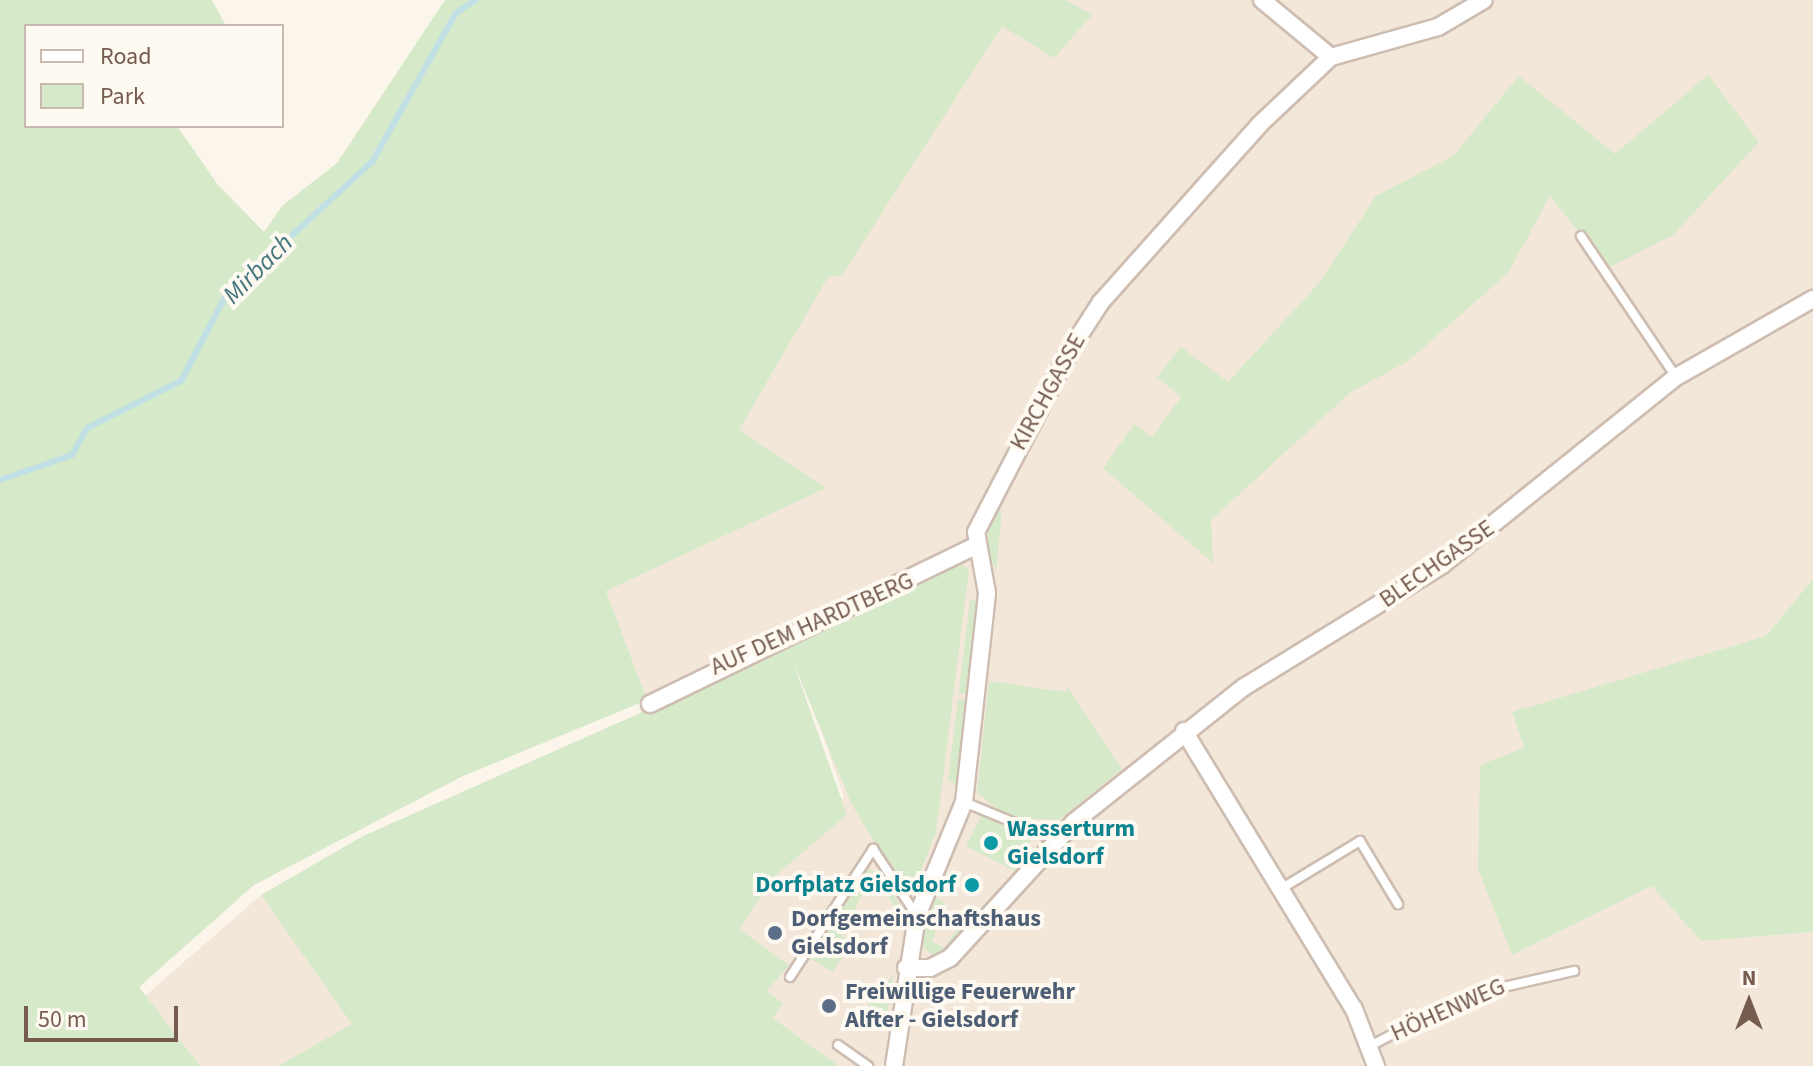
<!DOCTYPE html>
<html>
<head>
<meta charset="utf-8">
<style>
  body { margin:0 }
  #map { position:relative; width:1813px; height:1066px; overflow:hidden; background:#fcf5eb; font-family:"Source Sans 3",sans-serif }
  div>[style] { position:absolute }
  .residential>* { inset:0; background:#f3e7da }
  .green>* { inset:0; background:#d6e9c9; transform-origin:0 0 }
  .stream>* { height:6px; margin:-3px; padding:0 3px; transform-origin:3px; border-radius:3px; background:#c0e0e5 }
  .roads { filter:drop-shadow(2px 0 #cebdb1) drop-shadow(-2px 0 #cebdb1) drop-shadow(0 2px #cebdb1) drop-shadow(0 -2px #cebdb1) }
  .lane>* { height:8px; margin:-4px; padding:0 4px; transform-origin:4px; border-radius:4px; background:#fff }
  .street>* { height:16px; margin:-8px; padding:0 8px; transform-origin:8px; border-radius:8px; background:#fff }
  .dots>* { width:22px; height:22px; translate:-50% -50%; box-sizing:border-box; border:4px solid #fef9f1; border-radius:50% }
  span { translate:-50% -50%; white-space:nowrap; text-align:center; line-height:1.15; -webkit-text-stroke:8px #fef9f1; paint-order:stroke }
  .street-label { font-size:24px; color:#765c4f }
  .culture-label { font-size:24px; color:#0d838f; font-weight:700 }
  .left { translate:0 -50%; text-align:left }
  .right { translate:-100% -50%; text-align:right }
  .service-label { font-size:24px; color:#4e5e75; font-weight:700 }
  .water-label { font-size:26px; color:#467780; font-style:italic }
  .legend { position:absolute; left:24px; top:24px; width:260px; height:104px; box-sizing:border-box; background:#fef9f1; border:2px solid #c8bab0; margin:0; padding:10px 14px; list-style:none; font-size:24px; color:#765c4f }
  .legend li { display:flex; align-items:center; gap:16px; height:40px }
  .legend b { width:40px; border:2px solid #c8bab0 }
  .north { position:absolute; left:1709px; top:962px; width:80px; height:80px; -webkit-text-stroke:6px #fef9f1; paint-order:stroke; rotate:0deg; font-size:22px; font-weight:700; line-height:32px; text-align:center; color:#765c4f }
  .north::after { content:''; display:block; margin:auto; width:28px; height:36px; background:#765c4f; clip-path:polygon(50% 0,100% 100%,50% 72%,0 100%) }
  .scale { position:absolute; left:24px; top:1006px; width:154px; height:36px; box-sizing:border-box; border:4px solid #765c4f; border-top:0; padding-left:10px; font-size:24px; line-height:28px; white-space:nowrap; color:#765c4f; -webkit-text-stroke:6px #fef9f1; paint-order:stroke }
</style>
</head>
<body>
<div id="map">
  <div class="residential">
    <div style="clip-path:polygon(1066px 0,1813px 0,1813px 579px,1766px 636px,1512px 713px,1524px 748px,1512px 955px,1652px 886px,1701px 941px,1813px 932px,1813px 1066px,839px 1066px,773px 1018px,715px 905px,844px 797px,813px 707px,787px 647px,647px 700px,606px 591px,825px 488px,739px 430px,828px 276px,842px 274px,1002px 25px,1092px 16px)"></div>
    <div style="clip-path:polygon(261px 895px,353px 1024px,278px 1066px,200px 1066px,145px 996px)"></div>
  </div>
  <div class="green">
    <div style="clip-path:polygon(0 0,212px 0,226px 26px,26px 26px,26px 126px,177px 126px,218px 185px,264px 232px,282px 206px,337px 163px,445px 0,1066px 0,1092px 15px,1054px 58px,1002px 26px,842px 275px,828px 277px,739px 430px,826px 488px,606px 591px,647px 700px,461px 777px,254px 885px,139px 987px,200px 1066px,0 1066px)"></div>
    <div style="clip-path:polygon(1708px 75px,1759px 142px,1673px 235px,1608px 268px,1550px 196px,1508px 273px,1408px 361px,1351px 392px,1211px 520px,1213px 563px,1103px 468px,1134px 424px,1152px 437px,1181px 397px,1157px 377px,1181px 347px,1228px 382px,1319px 283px,1376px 196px,1453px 156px,1519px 76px,1615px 154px)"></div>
    <div style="clip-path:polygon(996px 510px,1002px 511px,996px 572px,984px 539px)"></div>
    <div style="clip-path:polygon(957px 562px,969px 569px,936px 832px,909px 900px,852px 805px,793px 662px,847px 815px,777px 874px,739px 929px,789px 965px,767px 991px,783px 1004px,773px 1018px,839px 1066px,278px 1066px,352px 1024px,261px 895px,363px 836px,854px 618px)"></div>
    <div style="clip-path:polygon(1813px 579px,1813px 932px,1701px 941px,1652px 886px,1512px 955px,1478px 869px,1480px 765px,1524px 748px,1512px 712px,1766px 636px)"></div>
    <div style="left:970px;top:600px;width:8px;height:94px;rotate:7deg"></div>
    <div style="clip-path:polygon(989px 681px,1066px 692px,1067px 686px,1122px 769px,1059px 820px,1016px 818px,993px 806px,977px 792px)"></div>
    <div style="clip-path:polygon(958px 699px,967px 700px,958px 785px,948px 780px)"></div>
    <div style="left:982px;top:815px;width:55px;height:35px;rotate:27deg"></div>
    <div style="clip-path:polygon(866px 868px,879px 873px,905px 913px,903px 922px,883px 887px,878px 894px,865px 888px,841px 936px,853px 942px,832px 972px,811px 959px)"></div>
    <div style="clip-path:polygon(934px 897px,945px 903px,932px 941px,944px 948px,974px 906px,983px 912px,936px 958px,921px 945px)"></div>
    <div style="clip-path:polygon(893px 975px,887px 1014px,880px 1009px,873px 1016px,867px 1006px)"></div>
  </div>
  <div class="stream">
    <div style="left:0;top:480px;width:76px;rotate:-19.1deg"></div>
    <div style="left:72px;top:455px;width:31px;rotate:-61deg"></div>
    <div style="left:87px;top:428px;width:105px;rotate:-26.6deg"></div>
    <div style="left:181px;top:381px;width:95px;rotate:-62.4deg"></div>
    <div style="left:225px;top:297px;width:200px;rotate:-42.6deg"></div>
    <div style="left:372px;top:162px;width:171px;rotate:-60.6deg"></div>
    <div style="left:456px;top:13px;width:23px;rotate:-34deg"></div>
  </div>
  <div class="roads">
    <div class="lane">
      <div style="left:1581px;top:236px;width:170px;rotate:56deg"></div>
      <div style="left:964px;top:802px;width:100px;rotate:22.4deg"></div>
      <div style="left:1284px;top:887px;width:89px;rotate:-31.2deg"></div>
      <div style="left:1360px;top:841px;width:74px;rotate:58.9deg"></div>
      <div style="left:790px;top:977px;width:153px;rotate:-57deg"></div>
      <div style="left:873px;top:849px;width:80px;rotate:56.7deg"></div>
      <div style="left:838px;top:1045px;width:37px;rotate:35deg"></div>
      <div style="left:1370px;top:1046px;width:110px;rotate:-27.5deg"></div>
      <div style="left:1468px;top:995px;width:109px;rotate:-12.8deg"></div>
    </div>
    <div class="street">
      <div style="left:1262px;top:0;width:89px;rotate:39.6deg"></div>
      <div style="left:650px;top:704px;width:361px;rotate:-25.9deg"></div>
      <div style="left:1184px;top:731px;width:326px;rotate:58.6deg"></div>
      <div style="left:1354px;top:1009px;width:61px;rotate:68.9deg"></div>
      <div style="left:906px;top:968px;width:24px"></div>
      <div style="left:930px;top:968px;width:22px;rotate:-27deg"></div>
      <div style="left:950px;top:958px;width:184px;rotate:-47.6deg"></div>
      <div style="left:1074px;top:822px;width:217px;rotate:-38.5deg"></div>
      <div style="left:1244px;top:687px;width:233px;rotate:-31.6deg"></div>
      <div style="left:1442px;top:565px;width:300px;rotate:-38.8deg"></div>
      <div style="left:1676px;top:377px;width:158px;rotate:-29.7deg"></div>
      <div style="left:894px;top:1066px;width:152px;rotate:-81.3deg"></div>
      <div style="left:917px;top:916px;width:123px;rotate:-67.6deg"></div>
      <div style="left:964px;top:802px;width:210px;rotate:-83.7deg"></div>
      <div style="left:987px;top:593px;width:62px;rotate:-100.2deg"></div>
      <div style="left:976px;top:532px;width:208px;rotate:-62.6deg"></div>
      <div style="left:1072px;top:347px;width:54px;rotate:-57.2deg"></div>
      <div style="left:1101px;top:302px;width:237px;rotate:-48.2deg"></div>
      <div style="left:1259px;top:125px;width:99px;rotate:-43.4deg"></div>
      <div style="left:1331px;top:57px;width:111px;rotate:-15.7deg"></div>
      <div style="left:1438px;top:27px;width:53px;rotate:-30.4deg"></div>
    </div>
  </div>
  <div class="dots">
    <div style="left:991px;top:843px;background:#0f9aa8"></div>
    <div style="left:972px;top:885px;background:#0f9aa8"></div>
    <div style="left:775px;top:933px;background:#5c6f8a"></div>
    <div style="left:829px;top:1006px;background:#5c6f8a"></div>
  </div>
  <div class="street-label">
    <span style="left:1048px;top:392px;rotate:-61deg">KIRCHGASSE</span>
    <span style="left:1437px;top:564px;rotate:-35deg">BLECHGASSE</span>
    <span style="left:812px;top:624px;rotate:-24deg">AUF DEM HARDTBERG</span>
    <span style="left:1448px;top:1010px;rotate:-24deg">HÖHENWEG</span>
  </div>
  <div class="culture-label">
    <span class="left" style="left:1007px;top:843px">Wasserturm<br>Gielsdorf</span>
    <span class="right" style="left:956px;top:885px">Dorfplatz Gielsdorf</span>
  </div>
  <div class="service-label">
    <span class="left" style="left:791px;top:933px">Dorfgemeinschaftshaus<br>Gielsdorf</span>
    <span class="left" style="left:845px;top:1006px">Freiwillige Feuerwehr<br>Alfter - Gielsdorf</span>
  </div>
  <div class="water-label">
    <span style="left:258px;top:269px;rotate:-45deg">Mirbach</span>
  </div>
  <ul class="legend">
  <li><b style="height:10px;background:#fff"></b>Road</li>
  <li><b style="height:22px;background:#d6e9c9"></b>Park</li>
  </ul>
  <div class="north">N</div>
  <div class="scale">50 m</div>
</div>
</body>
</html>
